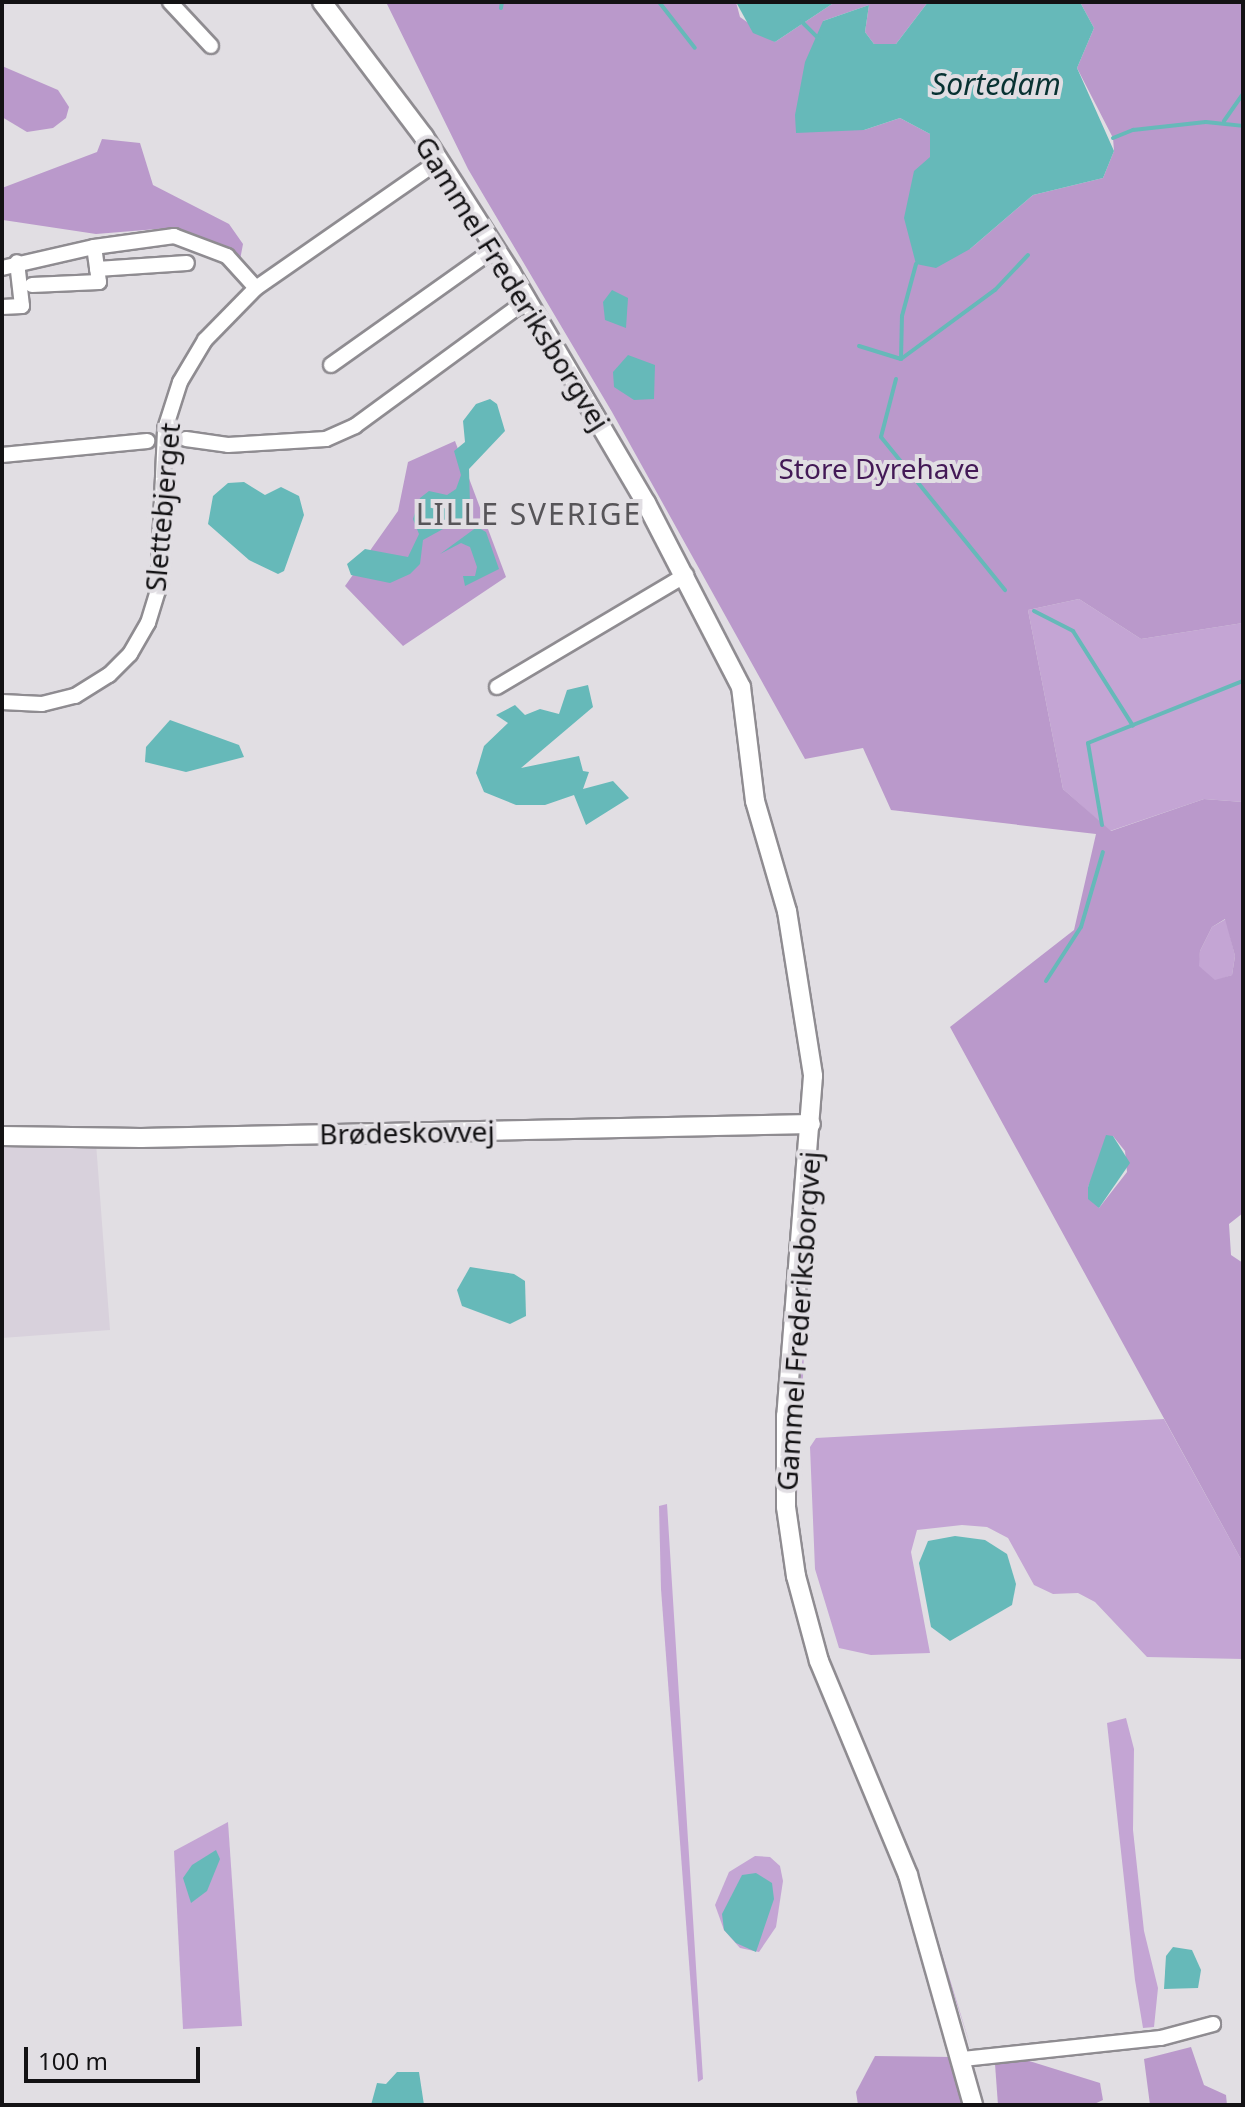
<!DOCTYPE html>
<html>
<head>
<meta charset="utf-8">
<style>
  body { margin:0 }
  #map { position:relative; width:1245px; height:2107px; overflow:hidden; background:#e1dee3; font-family:"Noto Sans",sans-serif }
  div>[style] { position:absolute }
  .built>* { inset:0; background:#d8d1dc }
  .green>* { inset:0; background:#c4a5d4 }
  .forest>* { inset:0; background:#ba99cb }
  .water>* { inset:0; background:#66b9b9 }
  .stream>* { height:4px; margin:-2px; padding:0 2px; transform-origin:2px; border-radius:2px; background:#66b9b9 }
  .roads { filter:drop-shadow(2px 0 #8f8c91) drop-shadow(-2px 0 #8f8c91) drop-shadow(0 2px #8f8c91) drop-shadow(0 -2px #8f8c91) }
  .street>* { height:14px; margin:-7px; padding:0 7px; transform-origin:7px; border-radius:7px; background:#fff }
  .secondary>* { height:18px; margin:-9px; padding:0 9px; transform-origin:9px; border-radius:9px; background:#fff }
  span { translate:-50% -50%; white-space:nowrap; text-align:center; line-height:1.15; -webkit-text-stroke:8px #e1dee3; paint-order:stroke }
  .street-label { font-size:28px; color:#131214 }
  .park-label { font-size:28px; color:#431956 }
  .water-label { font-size:30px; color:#083232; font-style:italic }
  .neighbourhood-label { font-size:30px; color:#575559; letter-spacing:2px }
  .frame { position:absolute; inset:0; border:4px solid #131214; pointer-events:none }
  .scale { position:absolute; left:24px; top:2047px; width:176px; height:36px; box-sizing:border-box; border:4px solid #131214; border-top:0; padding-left:10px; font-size:24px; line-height:28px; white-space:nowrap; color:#131214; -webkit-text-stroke:6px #e1dee3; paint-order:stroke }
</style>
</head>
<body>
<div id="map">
  <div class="built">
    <div style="clip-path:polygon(2px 1143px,96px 1143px,110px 1330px,2px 1338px)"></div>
  </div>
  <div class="green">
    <div style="clip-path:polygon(1079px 599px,1141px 639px,1243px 623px,1243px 802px,1204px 799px,1110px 831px,1063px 789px,1028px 610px)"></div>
    <div style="clip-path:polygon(1226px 919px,1235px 956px,1232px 975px,1215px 981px,1198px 966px,1200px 951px,1212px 927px)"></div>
    <div style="clip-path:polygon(813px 1177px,797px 1496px,794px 1496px,792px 1420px)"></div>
    <div style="clip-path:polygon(1164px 1419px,1243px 1563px,1243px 1659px,1147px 1657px,1095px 1602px,1078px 1593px,1053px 1594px,1034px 1585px,1008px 1538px,987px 1527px,962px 1525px,917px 1530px,911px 1552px,930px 1653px,871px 1655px,839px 1648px,815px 1569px,810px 1447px,816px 1438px)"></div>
    <div style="clip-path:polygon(667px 1504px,703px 2079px,698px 2082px,661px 1589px,659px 1506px)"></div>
    <div style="clip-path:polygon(832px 1666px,911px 1853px,972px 2051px,918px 1883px,830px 1671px)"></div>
    <div style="clip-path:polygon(1126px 1718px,1134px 1749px,1133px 1830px,1144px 1931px,1158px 1988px,1154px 2027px,1143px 2028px,1135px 1980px,1107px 1723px)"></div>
    <div style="clip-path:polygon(228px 1822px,242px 2026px,183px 2029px,174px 1851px)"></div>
    <div style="clip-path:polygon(755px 1856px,770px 1857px,780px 1866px,783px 1881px,776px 1927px,759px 1952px,740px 1948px,724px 1930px,715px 1905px,729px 1872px)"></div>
  </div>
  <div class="forest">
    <div style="clip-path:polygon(evenodd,386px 2px,736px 2px,740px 17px,775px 42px,835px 2px,928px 2px,896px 44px,874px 44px,865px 32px,869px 5px,823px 21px,864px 130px,900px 118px,930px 134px,930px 157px,970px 249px,1033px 195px,1103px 178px,1114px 151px,1113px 138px,1077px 68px,1094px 28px,1080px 2px,1243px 2px,1243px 623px,1141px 639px,1079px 599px,1028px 610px,1063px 789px,1111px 831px,1204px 799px,1243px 802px,1243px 1213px,1229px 1224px,1231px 1255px,1243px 1263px,1243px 1563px,950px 1027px,1074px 930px,1096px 834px,891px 810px,863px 748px,805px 759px,612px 412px,468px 169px,386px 2px,1225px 919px,1235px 956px,1232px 975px,1215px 980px,1199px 966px,1200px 951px,1212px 927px,1225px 919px,386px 2px,1113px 1136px,1125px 1151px,1127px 1172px,1099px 1208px,1088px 1187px,1113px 1136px)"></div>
    <div style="clip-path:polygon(2px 66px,58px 90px,69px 107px,66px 118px,53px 128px,27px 132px,2px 117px)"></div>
    <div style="clip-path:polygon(102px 139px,140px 143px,153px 185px,229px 224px,243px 244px,240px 260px,189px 232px,169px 228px,96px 234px,3px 220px,2px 188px,97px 152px)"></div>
    <div style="clip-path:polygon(455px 441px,506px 577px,403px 646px,345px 586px,398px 511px,408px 462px)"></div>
    <div style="clip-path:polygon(1191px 2047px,1204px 2085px,1226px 2095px,1227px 2105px,1150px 2105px,1144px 2059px)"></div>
    <div style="clip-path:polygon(875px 2056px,953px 2057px,964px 2105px,858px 2105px,856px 2092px)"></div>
    <div style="clip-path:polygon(1026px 2060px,1100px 2083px,1103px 2100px,1092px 2105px,998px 2105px,995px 2064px)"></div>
  </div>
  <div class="water">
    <div style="clip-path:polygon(736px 2px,835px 2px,775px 42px,753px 33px)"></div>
    <div style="clip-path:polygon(928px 2px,1080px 2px,1094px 28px,1077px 68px,1114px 151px,1103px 178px,1033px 195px,970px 249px,936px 268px,916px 264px,904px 218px,914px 171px,930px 157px,930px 134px,900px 118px,864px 130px,796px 133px,795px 115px,805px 62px,823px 21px,869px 5px,865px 32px,874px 44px,896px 44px)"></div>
    <div style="clip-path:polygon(612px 290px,628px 298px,626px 328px,605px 320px,603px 302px)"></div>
    <div style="clip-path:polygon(628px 355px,655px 365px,654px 399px,634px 400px,614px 387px,613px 372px)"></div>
    <div style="clip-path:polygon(490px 399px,497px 404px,505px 431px,469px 469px,470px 505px,463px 518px,423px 540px,420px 564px,410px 574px,390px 583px,351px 575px,347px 564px,365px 549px,408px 557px,419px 534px,413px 519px,420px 498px,429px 491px,447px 495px,456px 489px,461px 475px,454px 451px,465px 442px,463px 421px,476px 404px)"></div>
    <div style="clip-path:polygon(244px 482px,265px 495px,281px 487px,299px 496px,304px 515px,284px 571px,278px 574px,249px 560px,208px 524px,213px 496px,228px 483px)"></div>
    <div style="clip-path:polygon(477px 527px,486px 532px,499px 569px,465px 586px,463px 576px,475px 576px,477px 567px,470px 547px,461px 543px,440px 554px)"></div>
    <div style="clip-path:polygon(588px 685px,593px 707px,521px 768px,579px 756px,583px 771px,589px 772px,583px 789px,613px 781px,629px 798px,586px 825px,574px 795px,545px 805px,516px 805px,484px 792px,476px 773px,484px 746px,508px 723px,496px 715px,515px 705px,525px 715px,540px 709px,559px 714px,567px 690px)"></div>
    <div style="clip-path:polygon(170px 720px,239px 745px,244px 757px,186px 772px,145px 762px,146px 747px)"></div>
    <div style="clip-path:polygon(1106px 1135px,1113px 1136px,1130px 1163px,1099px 1208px,1088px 1199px,1088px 1187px)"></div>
    <div style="clip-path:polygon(470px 1267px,514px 1274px,525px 1281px,526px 1316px,510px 1324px,462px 1306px,457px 1290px)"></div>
    <div style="clip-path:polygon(955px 1536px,985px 1540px,1007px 1554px,1016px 1584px,1012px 1605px,950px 1641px,931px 1627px,919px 1563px,928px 1541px)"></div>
    <div style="clip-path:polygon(216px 1850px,220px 1859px,207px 1891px,191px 1903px,183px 1878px,192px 1865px)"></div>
    <div style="clip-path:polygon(756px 1873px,772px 1883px,774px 1899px,756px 1952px,736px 1943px,724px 1930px,722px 1914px,742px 1875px)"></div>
    <div style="clip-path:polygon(1173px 1947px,1192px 1950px,1201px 1970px,1198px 1988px,1164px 1989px,1166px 1956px)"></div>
    <div style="clip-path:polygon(397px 2072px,419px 2072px,424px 2105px,371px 2105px,377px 2083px,386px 2084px)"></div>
  </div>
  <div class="stream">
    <div style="left:659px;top:2px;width:58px;rotate:52deg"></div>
    <div style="left:501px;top:8px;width:6px;rotate:-81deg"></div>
    <div style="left:801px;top:21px;width:25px;rotate:45deg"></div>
    <div style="left:1224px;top:121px;width:33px;rotate:-55deg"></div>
    <div style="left:1113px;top:138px;width:22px;rotate:-22deg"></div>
    <div style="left:1133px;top:130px;width:73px;rotate:-6.3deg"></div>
    <div style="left:1206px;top:122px;width:37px;rotate:6deg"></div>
    <div style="left:859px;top:346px;width:44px;rotate:17.2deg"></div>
    <div style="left:901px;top:359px;width:117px;rotate:-36.3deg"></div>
    <div style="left:995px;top:290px;width:48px;rotate:-46.7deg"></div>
    <div style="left:901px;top:359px;width:43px;rotate:-88.7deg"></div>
    <div style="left:902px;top:316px;width:54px;rotate:-74.9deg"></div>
    <div style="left:896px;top:379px;width:60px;rotate:104.5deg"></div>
    <div style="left:881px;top:437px;width:197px;rotate:51deg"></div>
    <div style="left:1034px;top:611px;width:44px;rotate:27.1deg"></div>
    <div style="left:1073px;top:631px;width:112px;rotate:57.7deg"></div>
    <div style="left:1102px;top:825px;width:83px;rotate:-99.7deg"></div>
    <div style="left:1088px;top:743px;width:167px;rotate:-21.8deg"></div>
    <div style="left:1046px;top:981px;width:64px;rotate:-57.1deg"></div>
    <div style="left:1081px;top:927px;width:78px;rotate:-73.7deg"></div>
  </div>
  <div class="roads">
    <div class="street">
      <div style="left:170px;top:2px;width:60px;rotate:47deg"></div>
      <div style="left:2px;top:268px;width:94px;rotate:-12.9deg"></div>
      <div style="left:94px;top:247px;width:81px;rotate:-7.8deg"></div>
      <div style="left:174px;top:236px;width:57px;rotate:20.7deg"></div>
      <div style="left:227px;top:256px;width:43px;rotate:47.8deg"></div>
      <div style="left:97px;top:269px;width:90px;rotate:-3.8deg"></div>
      <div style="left:32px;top:285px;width:67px;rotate:-2.6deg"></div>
      <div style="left:99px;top:282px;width:35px;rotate:-98deg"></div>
      <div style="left:2px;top:307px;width:20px;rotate:-3deg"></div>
      <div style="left:22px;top:306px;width:44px;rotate:-96.5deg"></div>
      <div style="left:331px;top:365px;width:200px;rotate:-35.4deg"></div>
      <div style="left:186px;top:439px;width:42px;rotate:8.1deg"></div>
      <div style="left:228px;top:445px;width:98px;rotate:-3.5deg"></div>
      <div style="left:326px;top:439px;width:32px;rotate:-24deg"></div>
      <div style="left:355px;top:426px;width:212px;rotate:-36.2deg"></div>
      <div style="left:2px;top:455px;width:146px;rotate:-5.5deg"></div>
      <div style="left:497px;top:687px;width:220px;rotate:-30.7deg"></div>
      <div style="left:2px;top:702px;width:40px;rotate:2.9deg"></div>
      <div style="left:42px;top:704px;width:34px;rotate:-14deg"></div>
      <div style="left:75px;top:696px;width:40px;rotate:-32deg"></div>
      <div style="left:109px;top:675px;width:30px;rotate:-45deg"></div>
      <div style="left:130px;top:654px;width:36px;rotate:-60deg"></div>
      <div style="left:148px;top:623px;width:34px;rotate:-73deg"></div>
      <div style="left:158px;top:591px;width:162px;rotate:-87.5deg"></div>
      <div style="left:165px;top:429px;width:49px;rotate:-72.3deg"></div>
      <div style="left:180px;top:382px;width:49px;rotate:-59.2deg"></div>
      <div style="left:205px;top:340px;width:73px;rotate:-45.6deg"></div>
      <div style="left:256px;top:288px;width:223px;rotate:-34.8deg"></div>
      <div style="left:963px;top:2059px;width:199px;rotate:-6.1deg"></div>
      <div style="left:1161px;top:2038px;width:54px;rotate:-15.1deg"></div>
    </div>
    <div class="secondary">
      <div style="left:322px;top:2px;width:169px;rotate:52.9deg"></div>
      <div style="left:424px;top:137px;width:161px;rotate:57.4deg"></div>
      <div style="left:511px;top:273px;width:267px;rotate:59.6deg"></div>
      <div style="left:646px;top:503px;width:207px;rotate:62.7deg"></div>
      <div style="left:741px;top:687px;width:115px;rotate:83deg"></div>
      <div style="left:755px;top:801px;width:115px;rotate:73.8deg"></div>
      <div style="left:787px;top:911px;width:167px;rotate:81deg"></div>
      <div style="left:813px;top:1076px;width:341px;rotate:94.5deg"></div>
      <div style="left:786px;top:1416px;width:91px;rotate:90deg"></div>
      <div style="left:786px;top:1507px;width:70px;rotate:81.8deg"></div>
      <div style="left:796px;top:1576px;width:88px;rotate:74.9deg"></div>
      <div style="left:819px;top:1661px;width:232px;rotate:67.4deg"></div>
      <div style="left:908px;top:1875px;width:239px;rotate:74.2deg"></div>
      <div style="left:2px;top:1136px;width:139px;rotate:0.8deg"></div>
      <div style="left:141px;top:1138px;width:670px;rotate:-1.2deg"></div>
    </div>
  </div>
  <div class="street-label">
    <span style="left:513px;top:283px;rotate:58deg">Gammel Frederiksborgvej</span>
    <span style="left:162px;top:507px;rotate:-85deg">Slettebjerget</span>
    <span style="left:407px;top:1132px;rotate:-1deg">Brødeskovvej</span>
    <span style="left:798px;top:1321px;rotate:-86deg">Gammel Frederiksborgvej</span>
  </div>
  <div class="park-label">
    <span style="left:879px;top:468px">Store Dyrehave</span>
  </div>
  <div class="water-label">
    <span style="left:996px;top:84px">Sortedam</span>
  </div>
  <div class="neighbourhood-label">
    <span style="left:529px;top:514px">LILLE SVERIGE</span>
  </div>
  <div class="frame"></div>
  <div class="scale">100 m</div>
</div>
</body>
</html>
